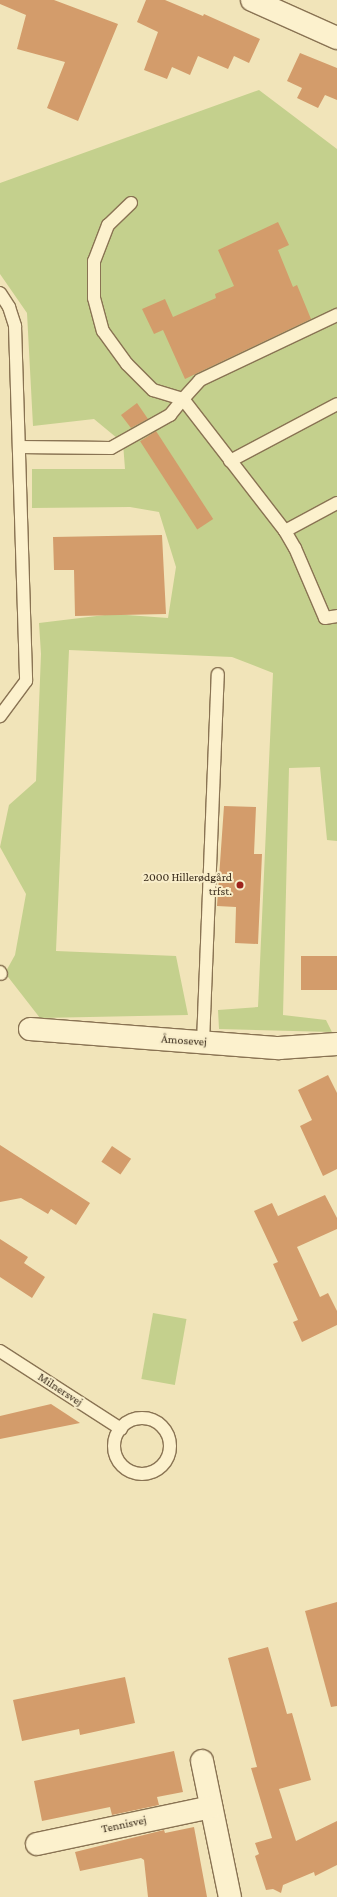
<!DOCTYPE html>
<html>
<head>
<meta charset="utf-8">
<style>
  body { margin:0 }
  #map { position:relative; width:337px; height:1897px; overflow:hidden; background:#f1e4b9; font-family:"Crimson Pro",serif }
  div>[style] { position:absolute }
  .green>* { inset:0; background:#c4d08d; transform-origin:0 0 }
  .building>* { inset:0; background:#d39c6b; transform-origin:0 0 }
  .roads { filter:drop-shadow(1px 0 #897353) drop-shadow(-1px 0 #897353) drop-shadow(0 1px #897353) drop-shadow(0 -1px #897353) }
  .service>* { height:12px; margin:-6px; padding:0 6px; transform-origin:6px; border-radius:6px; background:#fcf1cd }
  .service>.ring { margin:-6px; padding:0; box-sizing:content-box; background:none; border:12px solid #fcf1cd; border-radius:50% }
  .minor>* { height:22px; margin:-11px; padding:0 11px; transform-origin:11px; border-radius:11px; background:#fcf1cd }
  .dots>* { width:11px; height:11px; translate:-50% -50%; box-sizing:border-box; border:2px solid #f8edc9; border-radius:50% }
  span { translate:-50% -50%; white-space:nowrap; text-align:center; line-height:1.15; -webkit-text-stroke:4px #f8edc9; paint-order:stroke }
  .poi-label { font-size:12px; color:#372919 }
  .right { translate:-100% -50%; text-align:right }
  .street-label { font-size:12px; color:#372919 }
</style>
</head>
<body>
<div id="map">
  <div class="green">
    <div style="clip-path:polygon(259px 90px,337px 149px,337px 841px,327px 840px,320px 767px,289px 768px,283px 1015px,326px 1020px,332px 1032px,219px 1029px,218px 1010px,258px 1007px,273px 673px,232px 657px,69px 650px,56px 951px,176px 956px,188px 1015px,40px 1018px,5px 973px,15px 955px,26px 894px,0 847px,9px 805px,36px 781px,41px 654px,39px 623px,113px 614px,168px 618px,176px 567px,159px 512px,130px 507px,32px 508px,32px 469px,125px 469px,123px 443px,94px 419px,33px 426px,27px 313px,0 274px,0 183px)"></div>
    <div style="left:153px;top:1313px;width:34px;height:67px;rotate:10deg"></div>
  </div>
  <div class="building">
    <div style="clip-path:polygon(0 0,54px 0,118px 24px,78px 121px,47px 108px,65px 62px,17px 49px,26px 15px,0 4px)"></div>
    <div style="clip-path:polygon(146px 0,165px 0,203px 16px,204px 14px,260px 39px,249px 63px,234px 56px,228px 69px,198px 56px,190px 75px,172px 67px,167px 79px,144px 70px,158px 32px,137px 22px)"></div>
    <div style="clip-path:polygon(300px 53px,337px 68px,337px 100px,325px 95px,318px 108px,297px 98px,302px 88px,287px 81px)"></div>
    <div style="clip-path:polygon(278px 222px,289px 245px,278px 250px,293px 287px,297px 285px,311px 319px,185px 379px,163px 330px,154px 334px,142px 309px,165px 299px,173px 317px,216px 298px,215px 294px,234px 286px,218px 250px)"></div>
    <div style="clip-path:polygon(137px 403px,148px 419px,131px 428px,121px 415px)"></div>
    <div style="left:156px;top:431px;width:105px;height:19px;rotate:57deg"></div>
    <div style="clip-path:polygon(162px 535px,166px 614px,75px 616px,74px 570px,54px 570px,53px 537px)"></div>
    <div style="clip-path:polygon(224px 806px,256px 807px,254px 854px,262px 854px,258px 944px,235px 943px,236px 907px,217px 906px)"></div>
    <div style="left:337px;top:956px;width:34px;height:36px;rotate:90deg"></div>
    <div style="clip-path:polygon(328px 1075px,337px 1093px,337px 1169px,323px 1176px,300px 1126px,312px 1120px,298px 1090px)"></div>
    <div style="clip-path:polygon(0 1145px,90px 1203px,76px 1225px,51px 1209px,48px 1214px,21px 1198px,0 1202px)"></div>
    <div style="left:112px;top:1146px;width:23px;height:19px;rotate:34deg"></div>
    <div style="clip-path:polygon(325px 1195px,337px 1218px,337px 1229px,297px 1247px,320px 1297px,328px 1293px,337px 1311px,337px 1325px,302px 1342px,293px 1322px,298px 1320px,273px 1264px,278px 1262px,254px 1211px,272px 1203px,278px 1216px)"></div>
    <div style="clip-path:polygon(0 1239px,28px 1257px,24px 1263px,45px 1277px,32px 1298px,0 1277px)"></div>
    <div style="clip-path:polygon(51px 1404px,80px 1423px,0 1439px,0 1416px)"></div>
    <div style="clip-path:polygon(337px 1602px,337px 1706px,331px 1707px,305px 1611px)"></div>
    <div style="clip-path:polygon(268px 1647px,287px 1714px,292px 1713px,311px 1780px,279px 1789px,296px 1841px,337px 1821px,337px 1865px,315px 1876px,314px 1872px,283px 1885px,281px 1893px,273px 1889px,266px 1890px,255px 1856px,259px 1854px,255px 1843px,272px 1838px,251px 1768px,257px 1767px,228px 1658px)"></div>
    <div style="clip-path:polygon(125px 1677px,135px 1723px,80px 1735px,79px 1729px,22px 1741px,13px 1700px)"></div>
    <div style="clip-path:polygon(174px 1751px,183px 1792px,157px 1797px,159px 1805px,112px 1815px,110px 1807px,42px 1821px,34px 1781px)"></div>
    <div style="clip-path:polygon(194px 1827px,207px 1897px,148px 1897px,144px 1860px,141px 1858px,80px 1871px,75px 1852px,164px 1830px,165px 1833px)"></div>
  </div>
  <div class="roads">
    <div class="service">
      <div style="left:131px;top:203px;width:32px;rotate:136deg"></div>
      <div style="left:108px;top:225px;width:39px;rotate:111deg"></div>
      <div style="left:94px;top:261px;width:37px;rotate:90deg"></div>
      <div style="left:94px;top:298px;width:34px;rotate:75deg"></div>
      <div style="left:103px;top:331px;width:41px;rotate:54deg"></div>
      <div style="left:127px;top:364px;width:37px;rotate:45deg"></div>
      <div style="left:153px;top:390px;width:31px;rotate:17deg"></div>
      <div style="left:183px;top:399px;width:25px;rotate:-48deg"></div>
      <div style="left:200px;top:380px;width:152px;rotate:-25.4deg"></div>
      <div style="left:0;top:293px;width:17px;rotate:57deg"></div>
      <div style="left:9px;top:307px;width:20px;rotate:72deg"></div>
      <div style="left:15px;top:326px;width:355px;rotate:88.2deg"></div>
      <div style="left:26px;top:681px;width:44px;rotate:126.6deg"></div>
      <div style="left:19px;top:447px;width:92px;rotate:0.6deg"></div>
      <div style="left:111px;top:448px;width:68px;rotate:-29.2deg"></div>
      <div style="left:170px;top:415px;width:21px;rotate:-51deg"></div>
      <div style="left:183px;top:399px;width:167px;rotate:52.3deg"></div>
      <div style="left:285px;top:531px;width:20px;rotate:60deg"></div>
      <div style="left:295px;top:548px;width:76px;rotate:66.8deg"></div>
      <div style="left:325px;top:618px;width:12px;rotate:-9deg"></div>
      <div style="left:230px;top:461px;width:121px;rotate:-28deg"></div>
      <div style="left:285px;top:531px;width:59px;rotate:-28.3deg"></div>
      <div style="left:0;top:972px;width:2px;rotate:63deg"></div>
      <div style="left:203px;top:1042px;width:368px;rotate:-87.7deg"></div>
      <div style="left:0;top:1351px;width:144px;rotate:32.8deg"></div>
      <div class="ring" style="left:114px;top:1418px;width:44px;height:44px"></div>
    </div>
    <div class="minor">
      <div style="left:252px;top:0;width:93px;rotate:24.1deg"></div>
      <div style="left:30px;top:1029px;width:250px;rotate:4.4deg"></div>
      <div style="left:279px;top:1048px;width:58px;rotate:-3.9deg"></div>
      <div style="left:202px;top:1761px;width:139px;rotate:78.4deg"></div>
      <div style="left:37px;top:1844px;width:178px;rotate:-12deg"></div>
    </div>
  </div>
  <div class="dots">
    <div style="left:240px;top:885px;background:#9d241d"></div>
  </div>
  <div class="poi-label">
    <span class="right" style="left:232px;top:885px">2000 Hillerødgård<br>trfst.</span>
  </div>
  <div class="street-label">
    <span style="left:184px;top:1041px;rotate:4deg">Åmosevej</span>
    <span style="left:60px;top:1390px;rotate:33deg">Milnersvej</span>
    <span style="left:124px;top:1825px;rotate:-12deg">Tennisvej</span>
  </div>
</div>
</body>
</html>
